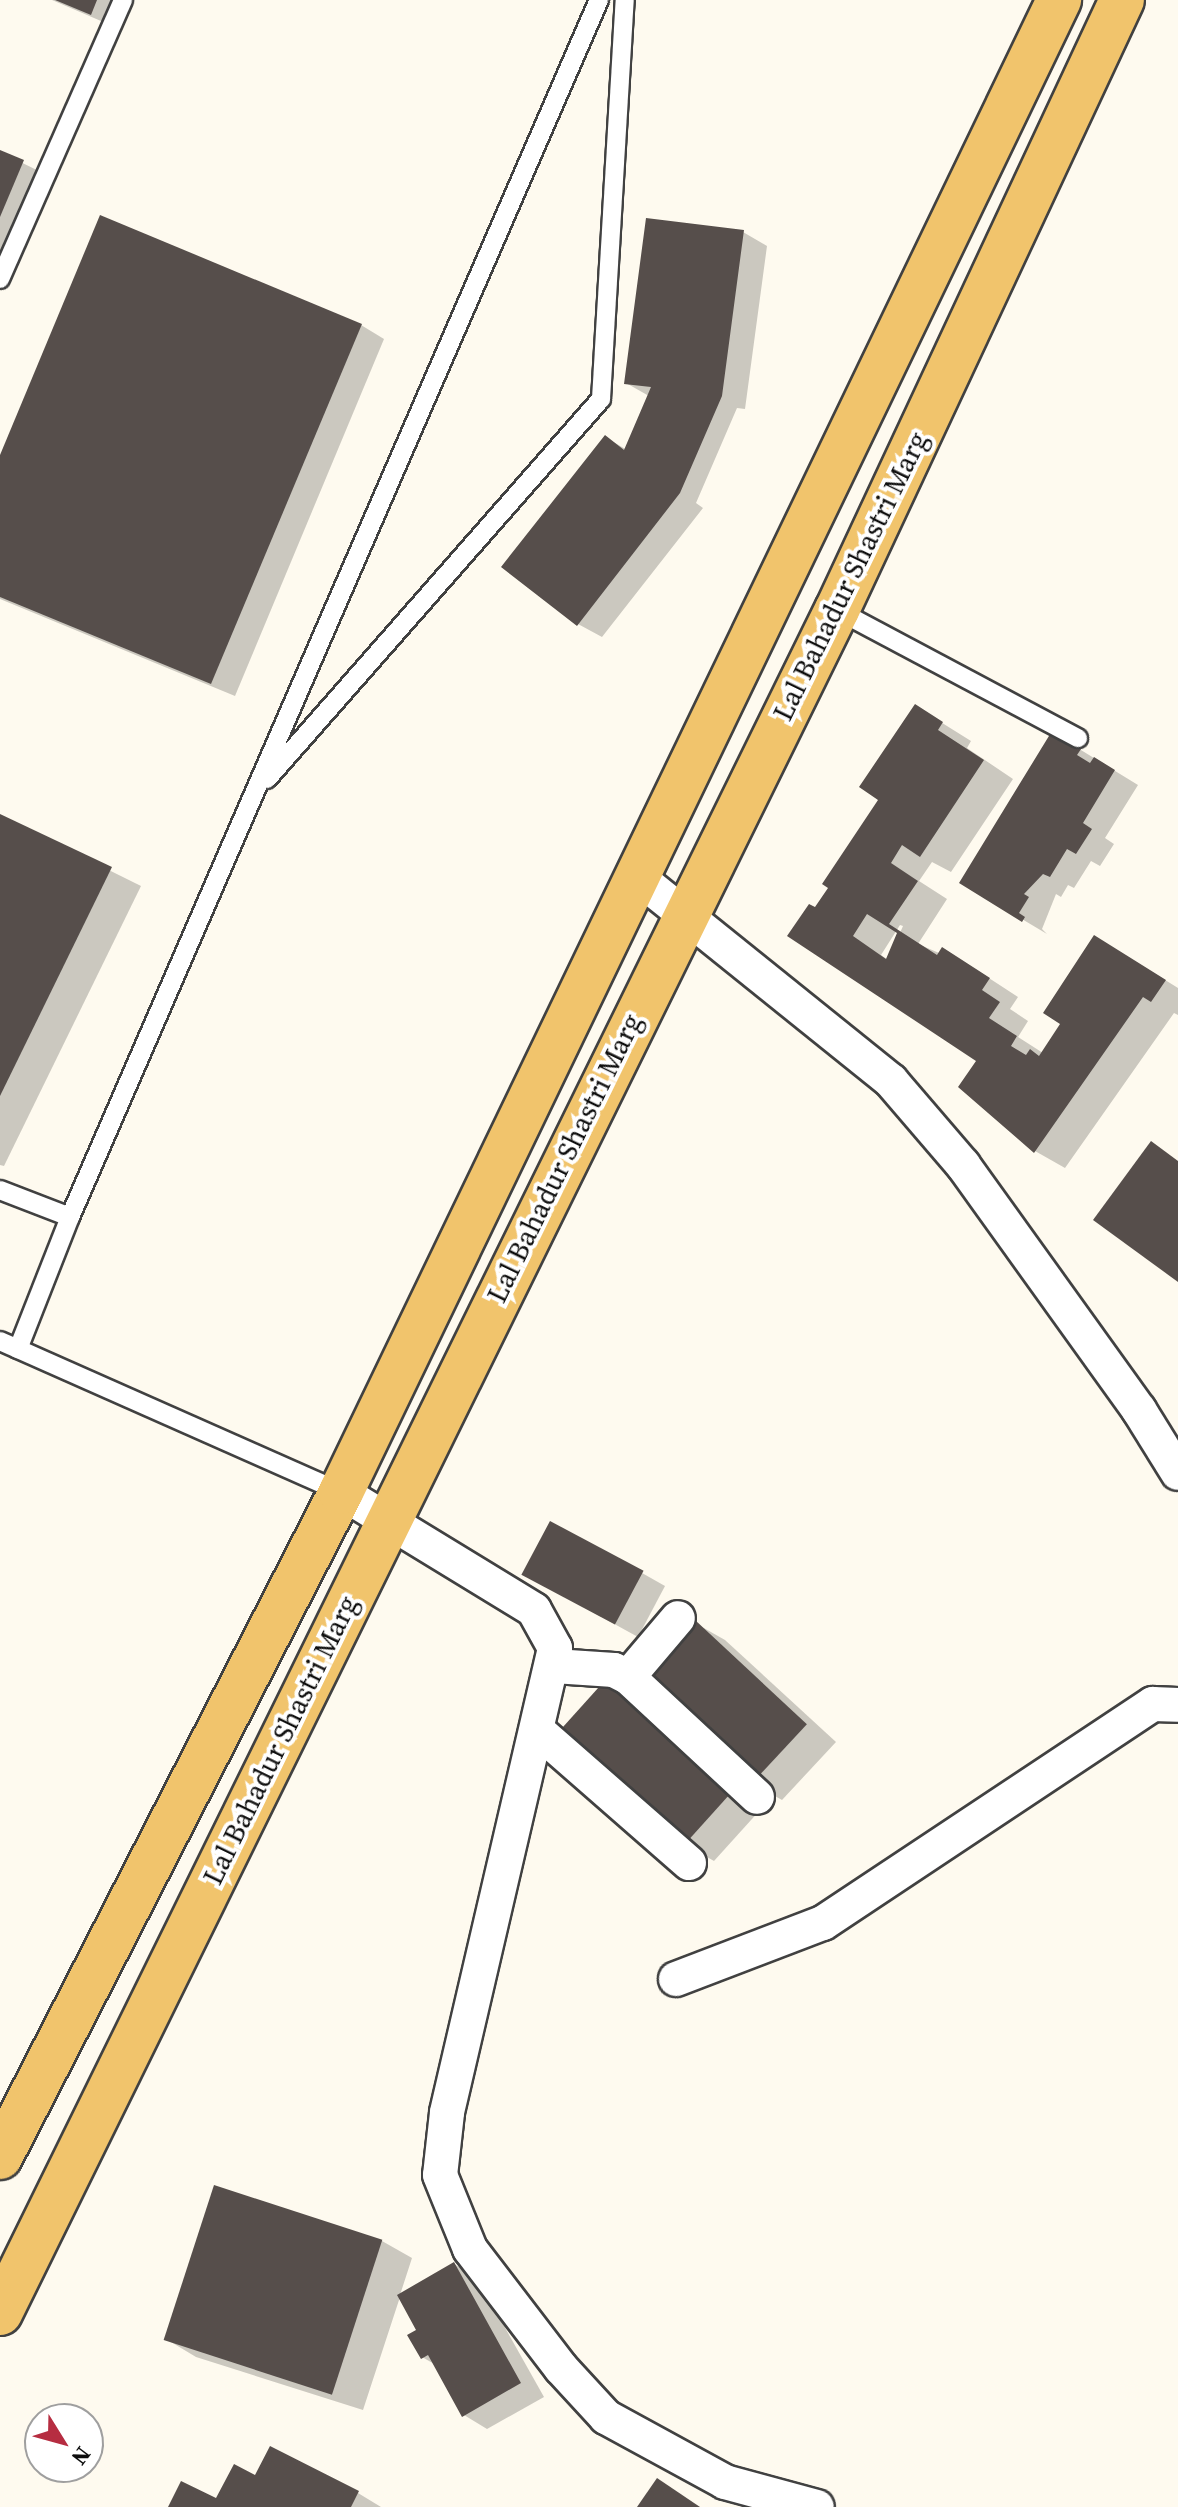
<!DOCTYPE html>
<html>
<head>
<meta charset="utf-8">
<style>
  body { margin:0 }
  #map { position:relative; width:1178px; height:2507px; overflow:hidden; background:#fefaef; font-family:"Source Serif 4",serif }
  div>[style] { position:absolute }
  .shadow>* { inset:0; background:#0003 }
  .building>* { inset:0; background:#564e4b; transform-origin:0 0 }
  .roads { filter:drop-shadow(2px 0 #414141) drop-shadow(-2px 0 #414141) drop-shadow(0 2px #414141) drop-shadow(0 -2px #414141) }
  .lane>* { height:18px; margin:-9px; padding:0 9px; transform-origin:9px; border-radius:9px; background:#fff }
  .street>* { height:34px; margin:-17px; padding:0 17px; transform-origin:17px; border-radius:17px; background:#fff }
  .primary>* { height:44px; margin:-22px; padding:0 22px; transform-origin:22px; border-radius:22px; background:#f1c46c }
  span { translate:-50% -50%; white-space:nowrap; text-align:center; line-height:1.15; -webkit-text-stroke:8px #fff; paint-order:stroke }
  .street-label { font-size:28px; color:#0e0e0e }
  .north { position:absolute; left:24px; top:2403px; width:80px; height:80px; box-sizing:border-box; background:#fff; border:2px solid #9f9f9f; border-radius:50%; rotate:127deg; font-size:22px; font-weight:700; line-height:32px; text-align:center; color:#0e0e0e }
  .north::after { content:''; display:block; margin:auto; width:28px; height:36px; background:#b62d41; clip-path:polygon(50% 0,100% 100%,50% 72%,0 100%) }
</style>
</head>
<body>
<div id="map">
  <div class="shadow">
    <div style="clip-path:polygon(52px 0,126px 0,115px 27px)"></div>
    <div style="clip-path:polygon(0 152px,47px 175px,0 285px)"></div>
    <div style="clip-path:polygon(743px 232px,767px 246px,745px 409px,737px 408px,696px 503px,703px 508px,602px 637px,578px 624px,605px 437px,627px 450px,649px 396px,626px 383px)"></div>
    <div style="clip-path:polygon(361px 325px,384px 339px,235px 696px,0 599px,0 460px)"></div>
    <div style="clip-path:polygon(evenodd,915px 706px,971px 741px,967px 748px,1013px 779px,951px 872px,932px 862px,919px 881px,947px 899px,918px 944px,972px 967px,1018px 997px,1010px 1009px,1028px 1021px,1018px 1037px,1043px 1053px,1062px 1023px,1125px 955px,1178px 988px,1178px 1015px,1174px 1013px,1065px 1168px,1035px 1151px,978px 1060px,816px 910px,881px 800px,915px 706px,900px 925px,903px 926px,888px 960px,881px 955px,900px 925px)"></div>
    <div style="clip-path:polygon(1076px 747px,1138px 785px,1105px 838px,1114px 844px,1100px 866px,1091px 861px,1074px 888px,1068px 885px,1061px 897px,1056px 894px,1042px 929px,1047px 934px,961px 883px)"></div>
    <div style="clip-path:polygon(0 816px,141px 886px,4px 1166px,0 1165px)"></div>
    <div style="clip-path:polygon(642px 1573px,665px 1586px,638px 1637px,547px 1587px)"></div>
    <div style="clip-path:polygon(695px 1623px,725px 1640px,836px 1742px,782px 1800px,752px 1783px)"></div>
    <div style="clip-path:polygon(609px 1679px,761px 1809px,714px 1861px,684px 1844px)"></div>
    <div style="clip-path:polygon(215px 2187px,382px 2241px,412px 2258px,400px 2295px,454px 2264px,477px 2278px,544px 2397px,487px 2429px,464px 2415px,436px 2365px,422px 2357px,418px 2330px,400px 2297px,363px 2410px,196px 2357px,166px 2339px)"></div>
    <div style="clip-path:polygon(271px 2449px,358px 2493px,381px 2507px,170px 2507px,217px 2501px,256px 2477px)"></div>
  </div>
  <div class="building">
    <div style="clip-path:polygon(55px 0,97px 0,91px 15px)"></div>
    <div style="clip-path:polygon(0 150px,24px 160px,0 217px)"></div>
    <div style="clip-path:polygon(100px 215px,362px 324px,211px 684px,0 597px,0 455px)"></div>
    <div style="clip-path:polygon(646px 218px,744px 230px,722px 396px,680px 493px,577px 626px,501px 567px,605px 435px,624px 450px,651px 387px,624px 384px)"></div>
    <div style="clip-path:polygon(evenodd,915px 704px,943px 722px,938px 730px,984px 760px,920px 857px,902px 845px,891px 863px,918px 881px,889px 924px,937px 955px,942px 947px,990px 978px,982px 990px,1000px 1002px,989px 1018px,1017px 1036px,1011px 1046px,1026px 1055px,1030px 1049px,1039px 1056px,1060px 1024px,1043px 1013px,1094px 935px,1166px 980px,1151px 1002px,1143px 997px,1034px 1153px,958px 1087px,976px 1061px,787px 936px,809px 904px,815px 907px,828px 888px,822px 884px,878px 800px,859px 787px,915px 704px,867px 914px,897px 933px,886px 959px,853px 936px,867px 914px)"></div>
    <div style="clip-path:polygon(1052px 731px,1081px 749px,1077px 755px,1090px 763px,1094px 757px,1115px 770px,1083px 823px,1092px 829px,1076px 854px,1067px 849px,1050px 877px,1043px 874px,1024px 894px,1029px 897px,1019px 913px,1025px 917px,1022px 922px,959px 883px)"></div>
    <div style="clip-path:polygon(0 814px,112px 867px,0 1096px)"></div>
    <div style="clip-path:polygon(1151px 1141px,1178px 1161px,1178px 1282px,1093px 1220px)"></div>
    <div style="left:550px;top:1521px;width:106px;height:61px;rotate:28deg"></div>
    <div style="left:695px;top:1620px;width:153px;height:83px;rotate:43deg"></div>
    <div style="left:608px;top:1677px;width:169px;height:74px;rotate:42deg"></div>
    <div style="left:214px;top:2185px;width:177px;height:163px;rotate:18deg"></div>
    <div style="clip-path:polygon(454px 2262px,521px 2383px,462px 2417px,428px 2355px,421px 2359px,407px 2335px,416px 2330px,397px 2295px)"></div>
    <div style="clip-path:polygon(270px 2446px,359px 2491px,351px 2507px,168px 2507px,181px 2481px,216px 2498px,234px 2464px,255px 2475px)"></div>
    <div style="clip-path:polygon(657px 2478px,700px 2507px,637px 2507px)"></div>
  </div>
  <div class="roads">
    <div class="lane">
      <div style="left:0;top:279px;width:305px;rotate:-66.2deg"></div>
      <div style="left:837px;top:610px;width:273px;rotate:28deg"></div>
      <div style="left:267px;top:779px;width:506px;rotate:-48.69deg"></div>
      <div style="left:601px;top:399px;width:400px;rotate:-86.6deg"></div>
      <div style="left:0;top:1190px;width:75px;rotate:21.1deg"></div>
      <div style="left:0;top:1341px;width:373px;rotate:23.9deg"></div>
      <div style="left:18px;top:1349px;width:142px;rotate:-68.5deg"></div>
      <div style="left:70px;top:1217px;width:1327px;rotate:-66.51deg"></div>
    </div>
    <div class="street">
      <div style="left:640px;top:879px;width:322px;rotate:38.8deg"></div>
      <div style="left:891px;top:1081px;width:111px;rotate:49.4deg"></div>
      <div style="left:963px;top:1165px;width:302px;rotate:54.3deg"></div>
      <div style="left:1139px;top:1410px;width:74px;rotate:58.2deg"></div>
      <div style="left:341px;top:1492px;width:226px;rotate:31.4deg"></div>
      <div style="left:534px;top:1610px;width:43px;rotate:61.1deg"></div>
      <div style="left:555px;top:1648px;width:477px;rotate:103.1deg"></div>
      <div style="left:447px;top:2113px;width:62px;rotate:96.4deg"></div>
      <div style="left:440px;top:2175px;width:80px;rotate:67.9deg"></div>
      <div style="left:470px;top:2249px;width:150px;rotate:52.6deg"></div>
      <div style="left:561px;top:2368px;width:67px;rotate:47.4deg"></div>
      <div style="left:606px;top:2417px;width:136px;rotate:28.6deg"></div>
      <div style="left:725px;top:2482px;width:95px;rotate:15.2deg"></div>
      <div style="left:554px;top:1666px;width:60px;rotate:3.8deg"></div>
      <div style="left:614px;top:1670px;width:16px;rotate:27deg"></div>
      <div style="left:628px;top:1677px;width:176px;rotate:42.9deg"></div>
      <div style="left:628px;top:1677px;width:77px;rotate:-49.7deg"></div>
      <div style="left:537px;top:1730px;width:202px;rotate:41.2deg"></div>
      <div style="left:676px;top:1979px;width:157px;rotate:-20.9deg"></div>
      <div style="left:823px;top:1923px;width:396px;rotate:-33.6deg"></div>
      <div style="left:1153px;top:1704px;width:25px;rotate:2deg"></div>
    </div>
    <div class="primary">
      <div style="left:0;top:2157px;width:747px;rotate:-62.85deg"></div>
      <div style="left:341px;top:1492px;width:1656px;rotate:-64.3deg"></div>
      <div style="left:0;top:2313px;width:1898px;rotate:-63.83deg"></div>
      <div style="left:837px;top:610px;width:673px;rotate:-64.96deg"></div>
    </div>
  </div>
  <div class="street-label">
    <span style="left:850px;top:576px;rotate:-64deg">Lal Bahadur Shastri Marg</span>
    <span style="left:564px;top:1158px;rotate:-64deg">Lal Bahadur Shastri Marg</span>
    <span style="left:280px;top:1740px;rotate:-64deg">Lal Bahadur Shastri Marg</span>
  </div>
  <div class="north">N</div>
</div>
</body>
</html>
